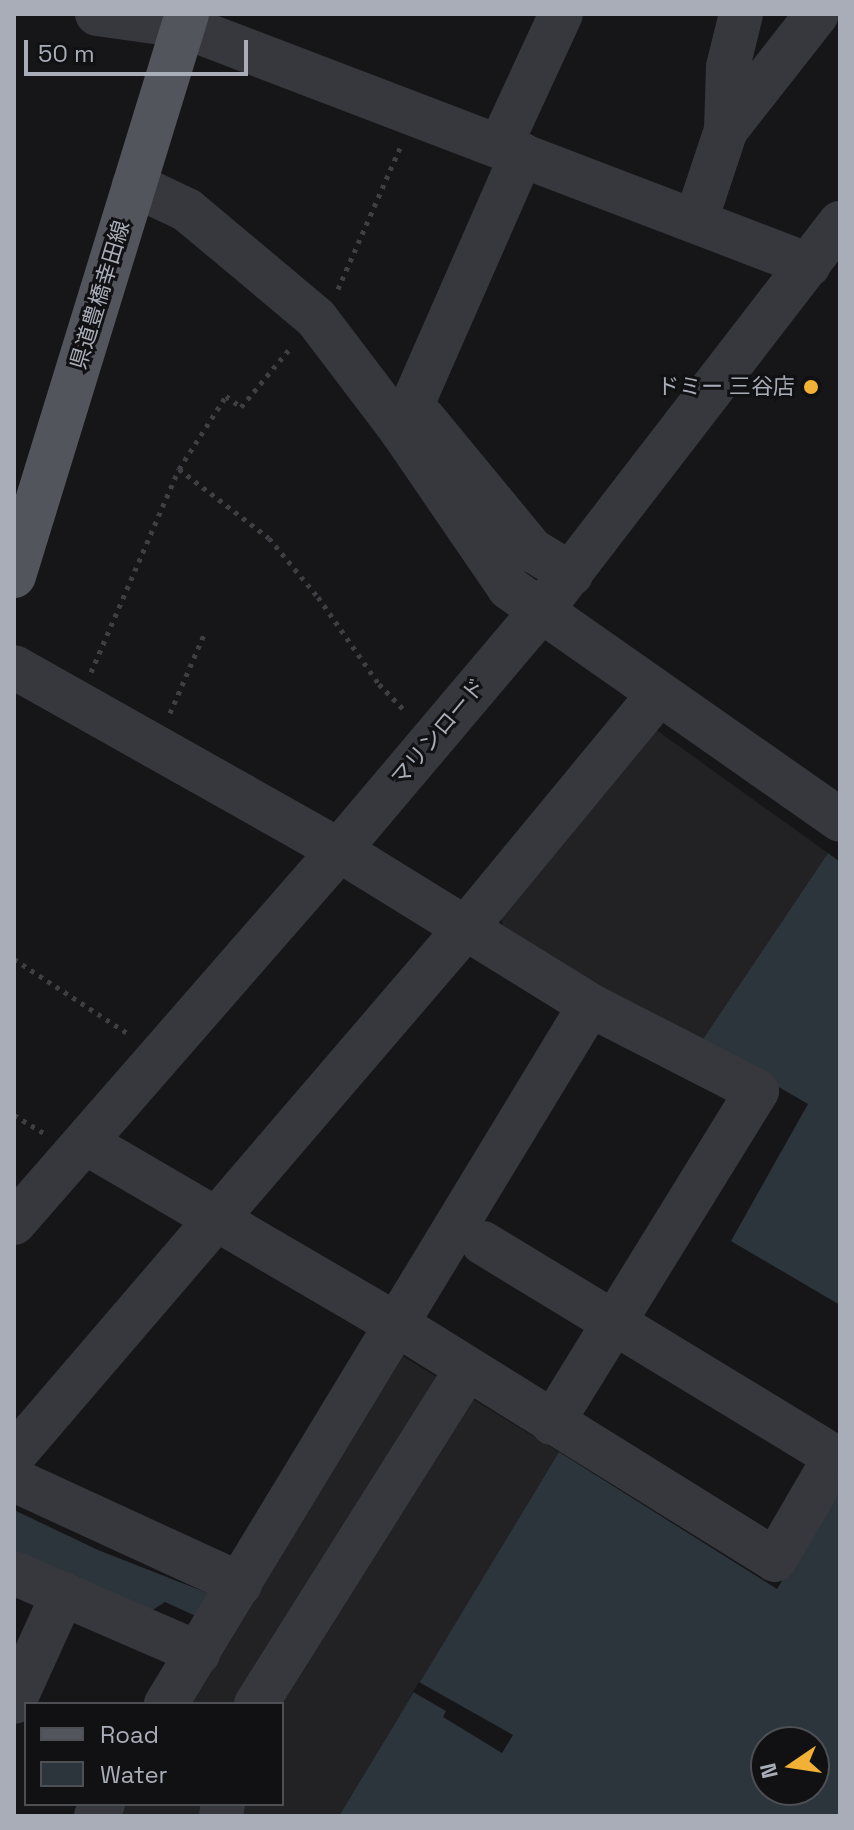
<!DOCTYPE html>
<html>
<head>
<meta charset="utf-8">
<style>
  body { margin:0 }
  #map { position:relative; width:854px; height:1830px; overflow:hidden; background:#161618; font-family:"Space Grotesk","Noto Sans JP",sans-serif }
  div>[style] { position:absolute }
  .built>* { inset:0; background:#222225 }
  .water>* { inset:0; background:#2c353c }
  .pier>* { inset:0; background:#161618 }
  .path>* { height:5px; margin-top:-2.5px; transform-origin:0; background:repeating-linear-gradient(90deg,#3d3f44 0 4px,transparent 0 10px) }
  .minor>* { height:44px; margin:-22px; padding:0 22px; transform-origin:22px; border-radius:22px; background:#37383d }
  .major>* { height:44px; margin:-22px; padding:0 22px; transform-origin:22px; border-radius:22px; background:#53555c }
  .dots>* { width:22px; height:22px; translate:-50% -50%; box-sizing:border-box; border:4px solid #111113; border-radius:50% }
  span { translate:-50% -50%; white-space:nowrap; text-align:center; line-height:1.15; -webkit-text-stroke:6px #111113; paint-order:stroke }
  .street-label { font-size:22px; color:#a8adb8 }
  .poi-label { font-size:22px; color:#a8adb8 }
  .right { translate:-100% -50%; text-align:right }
  .frame { position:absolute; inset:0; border:16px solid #a8adb8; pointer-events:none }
  .legend { position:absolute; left:24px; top:1702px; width:260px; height:104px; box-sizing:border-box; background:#111113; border:2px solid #4d4f55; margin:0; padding:10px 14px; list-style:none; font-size:24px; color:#a8adb8 }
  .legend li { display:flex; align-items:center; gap:16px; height:40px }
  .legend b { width:40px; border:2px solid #4d4f55 }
  .north { position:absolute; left:750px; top:1726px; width:80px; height:80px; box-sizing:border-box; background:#111113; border:2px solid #4d4f55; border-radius:50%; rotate:257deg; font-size:22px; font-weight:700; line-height:32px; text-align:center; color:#a8adb8 }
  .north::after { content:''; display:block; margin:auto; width:28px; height:36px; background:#f2b134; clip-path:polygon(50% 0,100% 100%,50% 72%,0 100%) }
  .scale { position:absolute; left:24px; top:40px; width:224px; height:36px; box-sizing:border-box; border:4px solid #a8adb8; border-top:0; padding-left:10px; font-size:24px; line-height:28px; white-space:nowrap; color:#a8adb8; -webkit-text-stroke:6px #111113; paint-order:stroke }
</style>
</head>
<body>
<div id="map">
  <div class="built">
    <div style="clip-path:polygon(648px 724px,828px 853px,701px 1042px,615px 996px,504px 929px,498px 906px)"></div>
    <div style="clip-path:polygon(401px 1355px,559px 1452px,339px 1816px,114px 1816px,122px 1804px,282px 1804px,282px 1704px,184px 1704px)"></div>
  </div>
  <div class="water">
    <div style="clip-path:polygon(828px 853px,840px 862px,840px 1305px,731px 1241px,808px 1104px,701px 1042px)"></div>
    <div style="clip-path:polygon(evenodd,559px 1452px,777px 1589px,840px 1488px,840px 1816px,339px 1816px,559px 1452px,766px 1742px,814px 1742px,814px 1790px,766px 1790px,766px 1742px)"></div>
    <div style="clip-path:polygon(14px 1510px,98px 1550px,210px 1594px,200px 1618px,165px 1602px,148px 1613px,14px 1553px)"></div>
  </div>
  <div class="pier">
    <div style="clip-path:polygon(419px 1682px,513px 1735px,502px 1753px,443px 1717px,446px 1711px,413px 1692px)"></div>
  </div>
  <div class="path">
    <div style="left:338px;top:289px;width:154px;rotate:-66.3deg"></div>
    <div style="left:179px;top:469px;width:113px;rotate:37.5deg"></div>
    <div style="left:269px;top:538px;width:77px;rotate:50.3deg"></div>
    <div style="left:318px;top:597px;width:106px;rotate:55deg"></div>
    <div style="left:379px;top:684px;width:40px;rotate:46deg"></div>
    <div style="left:91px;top:672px;width:221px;rotate:-66.6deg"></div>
    <div style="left:179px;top:469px;width:87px;rotate:-57.2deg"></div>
    <div style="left:226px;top:396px;width:19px;rotate:36deg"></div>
    <div style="left:241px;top:407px;width:80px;rotate:-50.1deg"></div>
    <div style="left:170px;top:713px;width:88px;rotate:-66.6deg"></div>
    <div style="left:14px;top:959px;width:139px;rotate:33.2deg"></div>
    <div style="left:14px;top:1115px;width:37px;rotate:31deg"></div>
  </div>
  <div class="minor">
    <div style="left:97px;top:14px;width:87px;rotate:7.9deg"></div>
    <div style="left:183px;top:26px;width:670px;rotate:20.9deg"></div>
    <div style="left:726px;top:130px;width:147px;rotate:-51.9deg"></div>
    <div style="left:500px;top:146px;width:145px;rotate:-65.2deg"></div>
    <div style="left:134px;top:185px;width:59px;rotate:25.3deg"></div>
    <div style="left:187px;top:210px;width:168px;rotate:39.9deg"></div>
    <div style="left:316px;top:318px;width:141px;rotate:52.8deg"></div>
    <div style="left:401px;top:430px;width:191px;rotate:55.6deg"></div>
    <div style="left:509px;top:588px;width:404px;rotate:35deg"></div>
    <div style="left:696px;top:220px;width:95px;rotate:-71.6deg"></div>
    <div style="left:726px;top:130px;width:63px;rotate:-88.2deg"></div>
    <div style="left:728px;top:67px;width:55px;rotate:-76.2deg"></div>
    <div style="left:424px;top:419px;width:170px;rotate:50.5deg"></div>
    <div style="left:532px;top:550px;width:46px;rotate:31.6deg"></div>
    <div style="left:401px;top:430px;width:301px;rotate:-66.3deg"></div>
    <div style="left:14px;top:667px;width:373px;rotate:29.4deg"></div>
    <div style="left:339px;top:850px;width:295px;rotate:31.7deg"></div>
    <div style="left:590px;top:1005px;width:818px;rotate:121.24deg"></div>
    <div style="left:86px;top:1143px;width:361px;rotate:30.3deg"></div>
    <div style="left:398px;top:1325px;width:444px;rotate:31.9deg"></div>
    <div style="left:775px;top:1560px;width:119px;rotate:-59.8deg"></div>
    <div style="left:835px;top:1457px;width:412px;rotate:-148.7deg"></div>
    <div style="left:14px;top:1223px;width:495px;rotate:-48.9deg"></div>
    <div style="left:339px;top:850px;width:313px;rotate:-49.8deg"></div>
    <div style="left:541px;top:611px;width:490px;rotate:-52.4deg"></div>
    <div style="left:552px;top:1423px;width:390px;rotate:-58.3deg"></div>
    <div style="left:757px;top:1091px;width:188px;rotate:-152.8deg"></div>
    <div style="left:14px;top:1455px;width:693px;rotate:-49.39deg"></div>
    <div style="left:465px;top:929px;width:305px;rotate:-50.5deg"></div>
    <div style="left:14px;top:1480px;width:249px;rotate:24.7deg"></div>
    <div style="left:14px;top:1573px;width:201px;rotate:23.5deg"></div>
    <div style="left:14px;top:1702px;width:119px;rotate:-65.6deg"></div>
    <div style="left:256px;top:1704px;width:394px;rotate:-57.8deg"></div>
    <div style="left:96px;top:1816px;width:14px;rotate:-60deg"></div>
    <div style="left:221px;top:1816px;width:12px;rotate:-81deg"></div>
  </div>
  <div class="major">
    <div style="left:14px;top:576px;width:588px;rotate:-72.89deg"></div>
  </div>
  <div class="dots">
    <div style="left:811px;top:387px;background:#f2b134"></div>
  </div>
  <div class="street-label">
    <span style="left:100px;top:295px;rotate:-73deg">県道豊橋幸田線</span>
    <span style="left:438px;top:732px;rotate:-50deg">マリンロード</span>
  </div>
  <div class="poi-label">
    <span class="right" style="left:795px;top:387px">ドミー 三谷店</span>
  </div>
  <div class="frame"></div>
  <ul class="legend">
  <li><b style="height:10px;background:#53555c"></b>Road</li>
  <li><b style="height:22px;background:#2c353c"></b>Water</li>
  </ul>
  <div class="north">N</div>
  <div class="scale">50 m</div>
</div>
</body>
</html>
